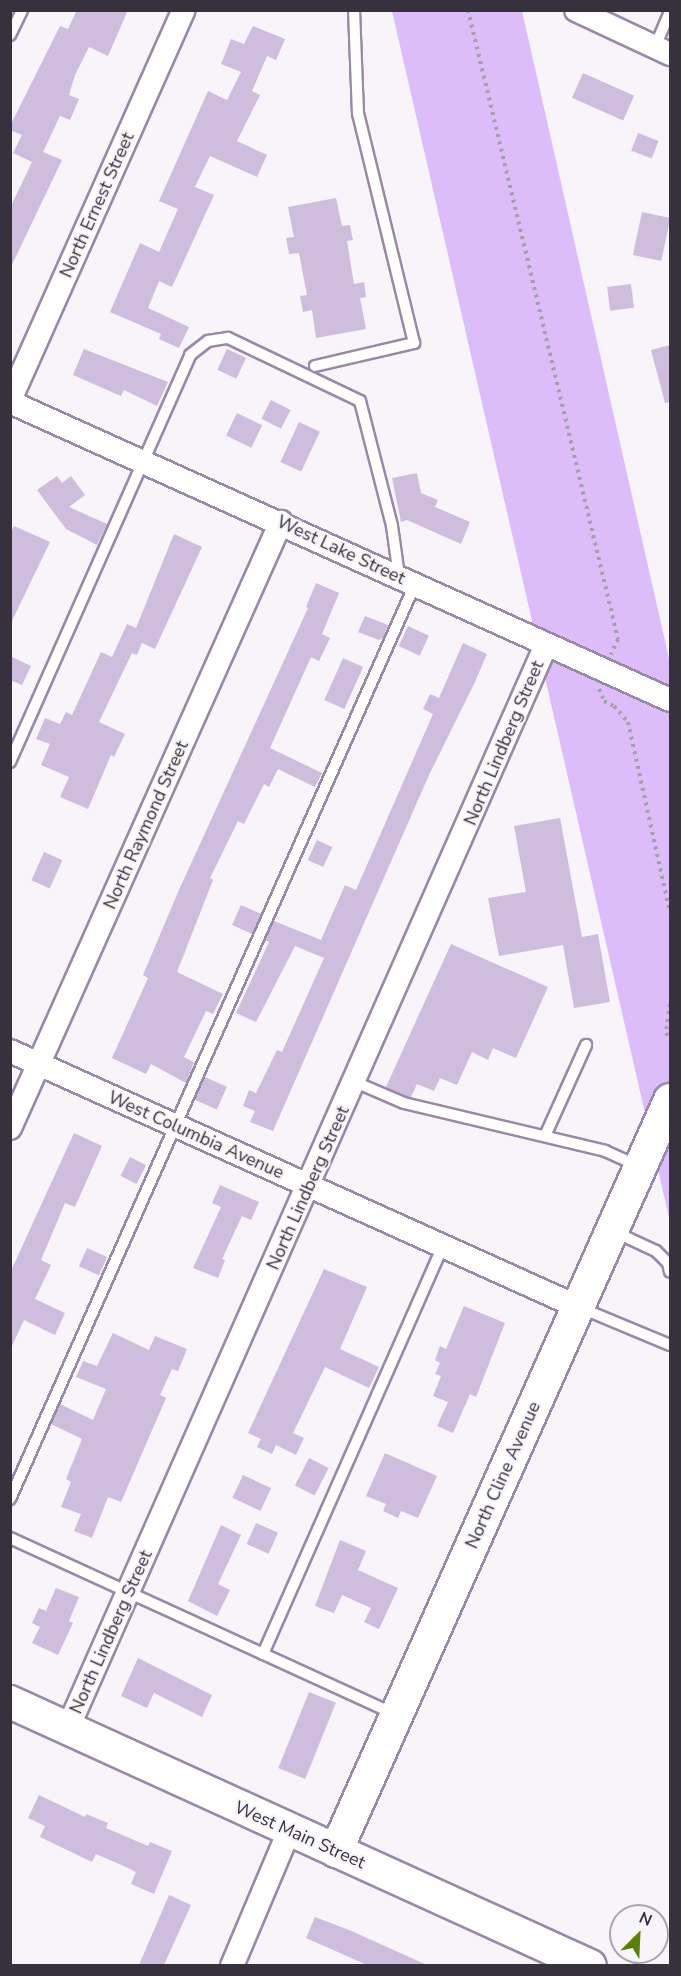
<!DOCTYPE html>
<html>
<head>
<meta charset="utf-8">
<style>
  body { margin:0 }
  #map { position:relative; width:681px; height:1976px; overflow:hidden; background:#f7f4fa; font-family:"Nunito Sans",sans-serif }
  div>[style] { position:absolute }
  .green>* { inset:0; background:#dcbcf9 }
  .building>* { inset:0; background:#cebddd; transform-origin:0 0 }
  .path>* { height:4px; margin-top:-2px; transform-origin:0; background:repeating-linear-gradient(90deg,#a4a0a9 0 3px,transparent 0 7.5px) }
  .roads { filter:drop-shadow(2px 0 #9889a7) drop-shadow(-2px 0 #9889a7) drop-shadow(0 2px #9889a7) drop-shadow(0 -2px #9889a7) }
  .lane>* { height:10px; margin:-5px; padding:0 5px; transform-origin:5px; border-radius:5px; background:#fff }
  .street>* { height:22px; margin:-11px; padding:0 11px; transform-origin:11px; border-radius:11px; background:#fff }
  .secondary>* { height:32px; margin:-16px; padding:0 16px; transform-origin:16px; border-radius:16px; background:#fff }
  span { translate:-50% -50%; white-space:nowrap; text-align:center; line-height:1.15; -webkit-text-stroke:4.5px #f7f4fa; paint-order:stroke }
  .street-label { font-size:18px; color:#37313d }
  .frame { position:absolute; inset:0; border:12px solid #37313d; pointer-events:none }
  .north { position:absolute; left:609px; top:1904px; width:60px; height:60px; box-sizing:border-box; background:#f7f4fa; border:2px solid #aaa6ae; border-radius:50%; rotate:24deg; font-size:16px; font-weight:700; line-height:24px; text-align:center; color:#37313d }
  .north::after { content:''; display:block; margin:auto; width:21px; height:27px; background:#578104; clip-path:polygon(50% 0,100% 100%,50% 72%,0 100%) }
</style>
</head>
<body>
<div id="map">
  <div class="green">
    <div style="clip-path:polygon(392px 11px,522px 11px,670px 663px,670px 1222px)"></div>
  </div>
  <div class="building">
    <div style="clip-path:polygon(77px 10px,128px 10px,108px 56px,89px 47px,75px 75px,69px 95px,79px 99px,70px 120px,60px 116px,43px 152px,62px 160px,10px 269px,10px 208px,32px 162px,13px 153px,22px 135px,10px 130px,10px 126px,60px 26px,68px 29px)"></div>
    <div style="clip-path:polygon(253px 26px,285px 39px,276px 60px,267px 56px,252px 91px,260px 95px,237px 141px,267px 155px,257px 177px,210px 156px,195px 187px,214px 195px,172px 287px,159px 281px,148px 308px,189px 327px,179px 348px,159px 339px,161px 334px,110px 312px,140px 243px,159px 252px,178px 209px,159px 201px,208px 91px,227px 100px,241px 72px,221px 64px,231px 39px,244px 44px)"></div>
    <div style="left:583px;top:73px;width:56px;height:27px;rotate:24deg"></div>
    <div style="left:638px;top:133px;width:22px;height:19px;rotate:21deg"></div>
    <div style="clip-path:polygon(336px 198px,342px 226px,350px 225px,353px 240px,347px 241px,354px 284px,364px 282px,366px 297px,360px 298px,366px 329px,316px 338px,312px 310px,303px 312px,300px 296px,307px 295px,299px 253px,289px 254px,286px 238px,294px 237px,288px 207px)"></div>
    <div style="left:642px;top:212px;width:29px;height:44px;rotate:12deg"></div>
    <div style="left:631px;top:284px;width:24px;height:24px;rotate:83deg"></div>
    <div style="clip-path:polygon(670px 345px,670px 402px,665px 403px,651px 350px)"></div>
    <div style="clip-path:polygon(84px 349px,168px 382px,157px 406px,124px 390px,121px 396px,73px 375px)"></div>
    <div style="left:227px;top:349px;width:21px;height:23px;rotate:25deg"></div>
    <div style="left:271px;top:400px;width:22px;height:21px;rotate:27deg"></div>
    <div style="left:237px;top:413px;width:28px;height:25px;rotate:26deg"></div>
    <div style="left:299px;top:422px;width:23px;height:44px;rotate:25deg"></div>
    <div style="clip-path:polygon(417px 473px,421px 493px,438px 500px,435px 507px,470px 522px,461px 544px,407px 520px,401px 522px,392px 478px)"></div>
    <div style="clip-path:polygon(57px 476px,62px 483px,71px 476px,85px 495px,69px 507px,107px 524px,97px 545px,66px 529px,37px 490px)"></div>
    <div style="clip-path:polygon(14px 526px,50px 542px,10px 625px,10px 535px)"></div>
    <div style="clip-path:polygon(174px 534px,202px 547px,155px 649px,142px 643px,137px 655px,132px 653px,99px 722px,125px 734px,114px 757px,111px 755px,88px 809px,60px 797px,69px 777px,41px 765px,50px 744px,36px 739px,45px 718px,60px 724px,66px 712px,72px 715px,101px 652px,112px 657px,127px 624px,136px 628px)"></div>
    <div style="clip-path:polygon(316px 583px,339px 593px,322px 634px,330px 638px,319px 661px,311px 657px,270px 748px,322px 773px,315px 787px,278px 769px,269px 787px,264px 784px,244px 824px,238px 821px,210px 878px,213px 880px,177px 972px,223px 994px,213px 1014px,206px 1011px,184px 1057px,194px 1062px,186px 1083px,151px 1064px,146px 1074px,112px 1058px,148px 978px,143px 975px,178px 892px,308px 608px,306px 607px)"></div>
    <div style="clip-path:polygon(365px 616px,388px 625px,383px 638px,379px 640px,358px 632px)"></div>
    <div style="left:408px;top:626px;width:23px;height:22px;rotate:25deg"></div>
    <div style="clip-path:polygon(463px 643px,487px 654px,474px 684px,429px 775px,273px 1131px,250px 1122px,255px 1111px,243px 1106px,249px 1090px,256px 1093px,277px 1050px,282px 1052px,324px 958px,295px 946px,256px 1022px,236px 1013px,269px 942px,265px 940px,274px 921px,321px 940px,345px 885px,356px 890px,433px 714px,423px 709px,430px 694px,439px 698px)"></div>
    <div style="clip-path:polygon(10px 656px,31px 666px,22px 685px,10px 680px)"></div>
    <div style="left:343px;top:658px;width:22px;height:46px;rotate:24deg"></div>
    <div style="clip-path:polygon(560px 818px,582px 937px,598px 934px,610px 1002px,574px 1008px,563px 945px,499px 956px,488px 898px,526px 892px,514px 826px)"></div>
    <div style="left:317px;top:840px;width:17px;height:22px;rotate:25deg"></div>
    <div style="left:44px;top:852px;width:20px;height:31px;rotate:24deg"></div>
    <div style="left:241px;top:905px;width:22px;height:22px;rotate:24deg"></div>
    <div style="clip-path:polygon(451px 944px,548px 987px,516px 1058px,493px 1048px,488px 1060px,472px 1052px,457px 1085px,440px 1078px,434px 1091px,417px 1084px,411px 1097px,406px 1096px,386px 1087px)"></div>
    <div style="left:205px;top:1077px;width:24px;height:25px;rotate:24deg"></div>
    <div style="clip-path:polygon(74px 1133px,102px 1146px,75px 1207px,65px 1203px,41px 1260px,51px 1265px,35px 1299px,65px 1313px,55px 1335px,24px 1320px,10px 1350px,10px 1273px)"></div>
    <div style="left:130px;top:1157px;width:18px;height:21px;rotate:27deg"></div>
    <div style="clip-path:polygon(220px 1185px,259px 1202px,251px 1220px,242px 1216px,222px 1259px,225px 1260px,218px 1278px,193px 1268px,221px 1207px,212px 1203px)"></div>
    <div style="left:87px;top:1248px;width:22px;height:20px;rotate:24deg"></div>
    <div style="clip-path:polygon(324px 1269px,367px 1287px,340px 1349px,379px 1367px,369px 1388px,325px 1367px,293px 1433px,304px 1438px,296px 1455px,276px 1445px,272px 1454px,257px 1447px,261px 1439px,248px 1433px)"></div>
    <div style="clip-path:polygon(464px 1306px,505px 1323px,476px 1397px,470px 1394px,453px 1433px,437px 1426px,448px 1402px,433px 1396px,441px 1376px,435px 1374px,440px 1363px,435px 1360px,440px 1346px,446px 1349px)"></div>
    <div style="clip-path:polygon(113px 1333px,149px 1350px,155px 1336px,187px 1349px,178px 1371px,172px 1369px,160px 1395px,166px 1398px,121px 1502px,108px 1497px,92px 1538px,74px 1531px,81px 1514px,61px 1507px,71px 1482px,66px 1479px,82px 1439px,51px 1424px,60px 1404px,93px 1420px,106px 1389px,76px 1377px,83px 1361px,97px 1366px)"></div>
    <div style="clip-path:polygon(385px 1453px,437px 1476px,418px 1518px,401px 1511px,398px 1518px,383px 1511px,386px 1504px,366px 1496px)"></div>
    <div style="left:309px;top:1458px;width:22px;height:31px;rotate:27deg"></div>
    <div style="left:243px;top:1475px;width:31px;height:25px;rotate:25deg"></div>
    <div style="left:256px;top:1523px;width:24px;height:23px;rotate:24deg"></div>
    <div style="clip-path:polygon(221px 1525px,241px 1535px,218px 1584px,230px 1590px,217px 1616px,188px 1601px)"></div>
    <div style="clip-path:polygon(340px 1540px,366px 1551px,358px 1570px,398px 1588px,379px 1629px,364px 1622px,371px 1608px,342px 1595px,334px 1613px,315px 1606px)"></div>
    <div style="clip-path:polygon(56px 1588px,79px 1597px,69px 1621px,73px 1623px,58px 1655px,32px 1643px,40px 1627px,32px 1623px,39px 1608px,46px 1611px)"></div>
    <div style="clip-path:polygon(138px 1658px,212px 1695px,202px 1717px,154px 1693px,147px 1708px,121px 1696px)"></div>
    <div style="left:309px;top:1692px;width:29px;height:82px;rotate:22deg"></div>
    <div style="clip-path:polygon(39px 1795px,85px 1817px,86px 1814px,108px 1823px,106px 1828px,148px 1846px,150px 1842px,172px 1851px,154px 1894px,131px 1884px,136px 1872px,126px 1867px,96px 1854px,92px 1862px,40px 1837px,45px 1826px,28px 1818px)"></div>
    <div style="clip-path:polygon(169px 1895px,191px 1905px,164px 1965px,139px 1965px)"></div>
    <div style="clip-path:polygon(315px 1917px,349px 1930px,427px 1965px,367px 1965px,306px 1938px)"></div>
  </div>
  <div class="path">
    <div style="left:468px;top:10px;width:647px;rotate:76.59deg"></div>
    <div style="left:618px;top:639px;width:17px;rotate:115deg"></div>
    <div style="left:599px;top:689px;width:13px;rotate:67deg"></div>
    <div style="left:604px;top:701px;width:11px;rotate:27deg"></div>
    <div style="left:614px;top:706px;width:21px;rotate:49deg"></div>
    <div style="left:628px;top:722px;width:196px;rotate:77.6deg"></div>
    <div style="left:670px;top:1004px;width:29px;rotate:98deg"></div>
    <div style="left:666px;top:1033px;width:7px;rotate:56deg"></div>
  </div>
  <div class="roads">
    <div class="lane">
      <div style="left:10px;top:35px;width:28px;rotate:-64deg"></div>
      <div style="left:655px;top:47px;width:38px;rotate:-67deg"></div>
      <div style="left:315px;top:366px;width:102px;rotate:-13.1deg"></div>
      <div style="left:414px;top:343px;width:236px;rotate:-103.7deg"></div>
      <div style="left:358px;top:114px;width:104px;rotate:-92.2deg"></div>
      <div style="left:10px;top:762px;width:445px;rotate:-66.1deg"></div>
      <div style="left:190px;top:355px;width:23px;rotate:-38deg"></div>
      <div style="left:208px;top:341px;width:20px;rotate:-9deg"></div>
      <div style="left:228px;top:338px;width:146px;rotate:25.5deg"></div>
      <div style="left:360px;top:401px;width:129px;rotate:75.6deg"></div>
      <div style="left:392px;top:526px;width:50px;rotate:82deg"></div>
      <div style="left:355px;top:1082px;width:53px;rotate:23.2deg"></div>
      <div style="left:404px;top:1103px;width:207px;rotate:13.4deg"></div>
      <div style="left:605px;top:1151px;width:35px;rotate:24deg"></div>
      <div style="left:545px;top:1136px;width:100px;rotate:-65.7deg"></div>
      <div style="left:615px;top:1232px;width:45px;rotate:24.9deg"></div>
      <div style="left:656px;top:1251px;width:17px;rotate:45deg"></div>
      <div style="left:668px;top:1263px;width:9px;rotate:77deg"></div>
      <div style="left:581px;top:1308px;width:96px;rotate:22.6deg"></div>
      <div style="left:10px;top:1499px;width:1001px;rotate:-66.12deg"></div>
      <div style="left:10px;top:1538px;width:422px;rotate:24.6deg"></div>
      <div style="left:263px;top:1654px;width:446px;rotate:-66.2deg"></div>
    </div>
    <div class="street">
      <div style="left:576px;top:10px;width:104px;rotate:25.1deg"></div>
      <div style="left:10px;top:400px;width:427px;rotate:-66deg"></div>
      <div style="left:10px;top:402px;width:724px;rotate:24.3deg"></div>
      <div style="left:10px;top:1051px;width:623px;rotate:24.26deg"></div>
      <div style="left:10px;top:1128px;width:664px;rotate:-65.91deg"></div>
      <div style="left:67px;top:1730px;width:1186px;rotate:-66.18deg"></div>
      <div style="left:232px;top:1966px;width:147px;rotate:-67.1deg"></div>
    </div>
    <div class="secondary">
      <div style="left:10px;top:1702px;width:637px;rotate:24.47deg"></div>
      <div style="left:336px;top:1851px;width:822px;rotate:-66.02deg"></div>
    </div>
  </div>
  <div class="street-label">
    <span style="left:97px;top:205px;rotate:-66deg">North Ernest Street</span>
    <span style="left:341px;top:550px;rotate:25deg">West Lake Street</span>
    <span style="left:504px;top:743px;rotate:-67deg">North Lindberg Street</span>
    <span style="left:146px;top:825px;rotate:-66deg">North Raymond Street</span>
    <span style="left:196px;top:1135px;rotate:24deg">West Columbia Avenue</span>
    <span style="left:308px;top:1188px;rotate:-66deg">North Lindberg Street</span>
    <span style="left:503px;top:1475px;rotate:-66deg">North Cline Avenue</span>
    <span style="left:111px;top:1632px;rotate:-66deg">North Lindberg Street</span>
    <span style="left:300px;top:1835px;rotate:24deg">West Main Street</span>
  </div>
  <div class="frame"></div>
  <div class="north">N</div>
</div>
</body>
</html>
